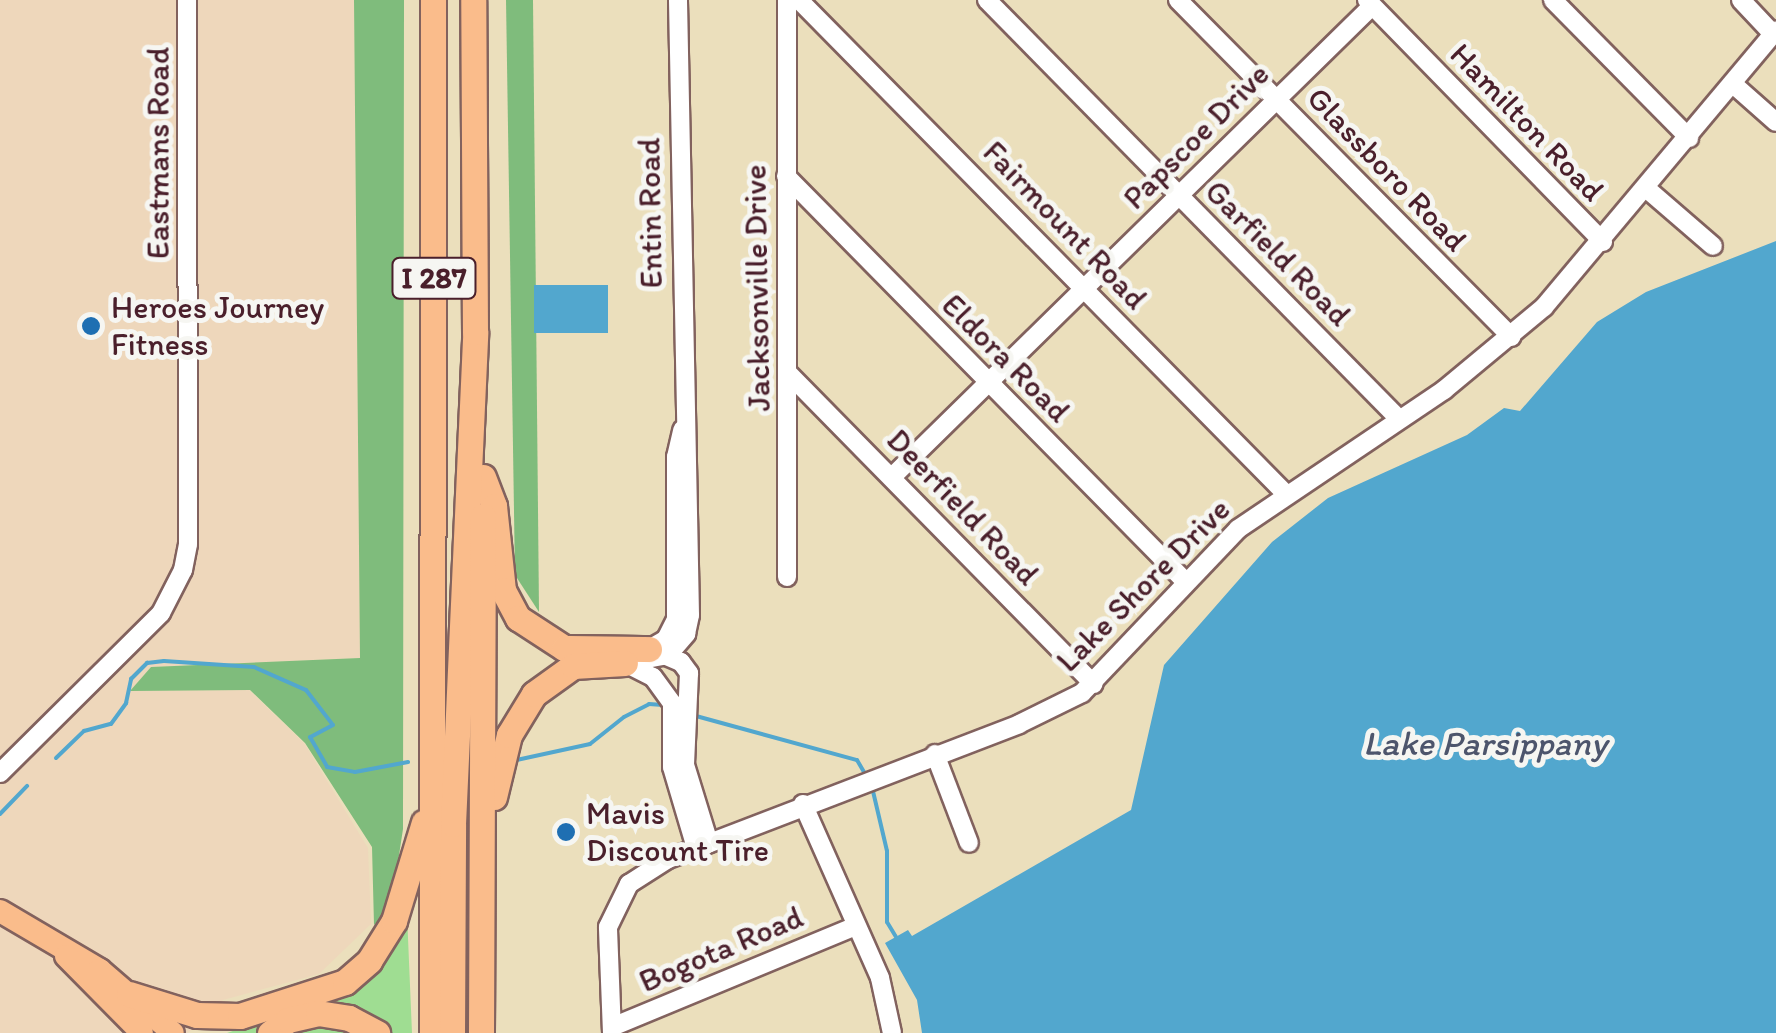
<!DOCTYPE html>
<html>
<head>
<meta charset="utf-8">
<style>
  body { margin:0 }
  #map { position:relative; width:1776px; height:1033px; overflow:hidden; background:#ebdfbc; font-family:Itim,sans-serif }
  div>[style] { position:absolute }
  .built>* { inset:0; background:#eed7bb }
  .green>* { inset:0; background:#9fdd92 }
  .forest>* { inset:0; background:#7fbc7c }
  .water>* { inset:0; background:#52a7ce; transform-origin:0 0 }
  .stream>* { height:4px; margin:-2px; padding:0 2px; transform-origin:2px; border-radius:2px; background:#52a7ce }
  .roads { filter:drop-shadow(2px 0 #82625e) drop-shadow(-2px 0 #82625e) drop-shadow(0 2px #82625e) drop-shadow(0 -2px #82625e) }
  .minor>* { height:18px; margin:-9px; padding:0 9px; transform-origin:9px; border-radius:9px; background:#fff }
  .major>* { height:22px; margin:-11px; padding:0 11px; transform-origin:11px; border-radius:11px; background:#fabc8b }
  .highway>* { height:25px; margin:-12.5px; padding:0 12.5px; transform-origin:12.5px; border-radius:12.5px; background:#fabc8b }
  .dots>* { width:28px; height:28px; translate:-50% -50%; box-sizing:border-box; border:5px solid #f6f6f2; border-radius:50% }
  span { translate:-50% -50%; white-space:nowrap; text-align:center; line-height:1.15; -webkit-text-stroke:10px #f6f6f2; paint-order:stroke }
  .shield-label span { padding:2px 8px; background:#f6f6f2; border:2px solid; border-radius:8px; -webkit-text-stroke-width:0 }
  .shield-label { font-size:30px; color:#4a1f2b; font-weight:700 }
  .street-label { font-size:32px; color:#4a1f2b }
  .poi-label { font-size:32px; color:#4a1f2b }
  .left { translate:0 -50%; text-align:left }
  .water-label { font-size:35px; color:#4d556c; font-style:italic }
</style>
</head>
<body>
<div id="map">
  <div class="built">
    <div style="clip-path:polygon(0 0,354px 0,360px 658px,151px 667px,131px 691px,249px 690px,304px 743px,368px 848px,371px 924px,319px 974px,223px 1000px,188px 1033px,0 1033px)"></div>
  </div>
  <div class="green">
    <div style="clip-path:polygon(407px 914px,412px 1033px,227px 1033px,333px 996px)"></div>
  </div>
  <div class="forest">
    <div style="clip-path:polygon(354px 0,404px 0,403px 829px,391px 908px,374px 925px,372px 847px,305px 743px,250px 690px,130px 691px,151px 667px,360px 658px)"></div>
    <div style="clip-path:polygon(506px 0,533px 0,539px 612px,515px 575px)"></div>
  </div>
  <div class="water">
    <div style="clip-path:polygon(1776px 241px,1776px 1033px,922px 1033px,917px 1000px,885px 943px,908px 930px,912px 936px,1131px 810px,1164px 665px,1272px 542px,1328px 498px,1467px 435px,1504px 408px,1520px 411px,1597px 322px,1646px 292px)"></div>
    <div style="left:534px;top:285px;width:74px;height:48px"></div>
  </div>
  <div class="stream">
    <div style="left:696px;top:716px;width:167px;rotate:15.3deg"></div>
    <div style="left:857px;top:760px;width:16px;rotate:60deg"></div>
    <div style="left:56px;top:758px;width:39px;rotate:-44deg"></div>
    <div style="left:84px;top:731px;width:28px;rotate:-15deg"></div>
    <div style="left:111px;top:724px;width:26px;rotate:-54deg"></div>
    <div style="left:126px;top:703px;width:25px;rotate:-78deg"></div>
    <div style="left:131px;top:679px;width:23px;rotate:-45deg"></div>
    <div style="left:147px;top:663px;width:17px;rotate:-7deg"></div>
    <div style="left:164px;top:661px;width:90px;rotate:3.8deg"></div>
    <div style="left:254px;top:667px;width:57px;rotate:23.9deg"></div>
    <div style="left:306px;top:690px;width:44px;rotate:52.4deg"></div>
    <div style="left:333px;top:725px;width:26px;rotate:152deg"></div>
    <div style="left:310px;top:737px;width:34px;rotate:60deg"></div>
    <div style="left:327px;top:767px;width:28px;rotate:10deg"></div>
    <div style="left:355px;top:772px;width:54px;rotate:-10.7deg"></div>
    <div style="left:512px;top:761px;width:80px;rotate:-12.3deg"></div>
    <div style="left:590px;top:744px;width:43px;rotate:-38.5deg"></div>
    <div style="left:624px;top:717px;width:28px;rotate:-27deg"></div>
    <div style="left:649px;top:704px;width:14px;rotate:4deg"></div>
    <div style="left:872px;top:787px;width:66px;rotate:76.8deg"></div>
    <div style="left:887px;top:851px;width:71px;rotate:90deg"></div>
    <div style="left:887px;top:922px;width:17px;rotate:59deg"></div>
    <div style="left:0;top:814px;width:39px;rotate:-46deg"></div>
  </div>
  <div class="roads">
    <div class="minor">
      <div style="left:787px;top:0;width:577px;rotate:90deg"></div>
      <div style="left:799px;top:0;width:692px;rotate:45.41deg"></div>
      <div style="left:987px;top:0;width:588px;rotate:45.48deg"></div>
      <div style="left:1178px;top:0;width:474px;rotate:45.3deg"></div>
      <div style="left:1367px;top:0;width:338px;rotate:45.7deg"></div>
      <div style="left:1553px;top:0;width:194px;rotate:45.4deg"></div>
      <div style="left:1741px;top:0;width:47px;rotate:46.7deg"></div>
      <div style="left:1733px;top:84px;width:57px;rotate:41.5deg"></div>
      <div style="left:786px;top:176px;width:569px;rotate:45.43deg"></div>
      <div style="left:1647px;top:189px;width:87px;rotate:40.8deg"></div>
      <div style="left:788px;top:373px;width:436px;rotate:45.5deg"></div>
      <div style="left:892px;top:477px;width:672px;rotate:-44.46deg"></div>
      <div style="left:649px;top:649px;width:20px;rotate:-30deg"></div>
      <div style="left:666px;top:639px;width:22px;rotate:-63deg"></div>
      <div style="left:676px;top:619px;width:162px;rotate:-90deg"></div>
      <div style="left:676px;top:457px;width:28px;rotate:-77deg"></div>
      <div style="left:657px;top:652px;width:26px;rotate:23deg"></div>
      <div style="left:681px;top:662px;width:14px;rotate:54deg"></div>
      <div style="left:689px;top:673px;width:92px;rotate:92.5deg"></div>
      <div style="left:685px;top:765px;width:82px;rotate:72.9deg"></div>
      <div style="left:625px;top:663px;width:44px;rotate:-10.5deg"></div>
      <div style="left:668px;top:655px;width:28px;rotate:-49deg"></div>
      <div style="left:686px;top:634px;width:19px;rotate:-78deg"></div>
      <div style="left:690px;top:615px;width:615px;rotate:-91.12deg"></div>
      <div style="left:625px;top:663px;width:31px;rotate:27deg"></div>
      <div style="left:653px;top:677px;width:32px;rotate:54deg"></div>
      <div style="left:672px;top:703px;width:64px;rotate:90deg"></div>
      <div style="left:672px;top:767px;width:84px;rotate:73.5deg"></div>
      <div style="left:935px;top:754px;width:95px;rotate:69.1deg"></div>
      <div style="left:0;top:773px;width:227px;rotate:-44.8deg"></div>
      <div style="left:161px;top:613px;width:48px;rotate:-62.9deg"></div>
      <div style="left:183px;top:570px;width:26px;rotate:-79deg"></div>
      <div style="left:188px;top:544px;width:544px;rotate:-90.11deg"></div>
      <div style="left:803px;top:804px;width:190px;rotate:66.1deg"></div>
      <div style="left:880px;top:978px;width:56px;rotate:77.7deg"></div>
      <div style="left:612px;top:1027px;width:262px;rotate:-22.5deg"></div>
      <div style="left:612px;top:1033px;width:106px;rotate:-92.2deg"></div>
      <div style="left:608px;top:927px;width:48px;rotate:-64deg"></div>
      <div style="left:629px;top:884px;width:46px;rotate:-32.7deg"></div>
      <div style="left:668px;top:859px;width:376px;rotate:-21deg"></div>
      <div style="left:1019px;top:724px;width:70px;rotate:-26.2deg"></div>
      <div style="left:1082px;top:693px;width:226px;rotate:-46.4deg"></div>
      <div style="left:1238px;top:529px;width:249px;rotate:-34deg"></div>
      <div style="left:1444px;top:390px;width:130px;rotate:-39.7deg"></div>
      <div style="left:1544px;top:307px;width:361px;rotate:-50deg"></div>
    </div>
    <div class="major">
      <div style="left:0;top:911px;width:116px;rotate:30.5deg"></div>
      <div style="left:100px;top:970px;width:96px;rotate:40.8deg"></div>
      <div style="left:66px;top:956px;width:108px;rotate:45.4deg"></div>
    </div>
    <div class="highway">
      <div style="left:483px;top:477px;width:31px;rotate:69deg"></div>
      <div style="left:494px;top:506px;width:84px;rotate:83.9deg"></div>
      <div style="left:503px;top:590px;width:32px;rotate:62deg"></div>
      <div style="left:518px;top:618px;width:55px;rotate:33.1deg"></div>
      <div style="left:564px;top:648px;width:85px;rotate:0.7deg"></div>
      <div style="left:494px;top:797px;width:64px;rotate:-76.4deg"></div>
      <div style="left:509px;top:735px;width:48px;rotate:-58.6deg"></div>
      <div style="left:534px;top:694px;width:48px;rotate:-35.7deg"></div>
      <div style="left:573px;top:666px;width:52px;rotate:-3.3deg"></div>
      <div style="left:129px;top:994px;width:71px;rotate:17.2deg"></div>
      <div style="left:197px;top:1015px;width:43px;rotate:1.3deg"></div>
      <div style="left:240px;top:1016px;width:110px;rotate:-17.9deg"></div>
      <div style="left:345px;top:982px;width:32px;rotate:-41deg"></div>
      <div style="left:369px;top:961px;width:47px;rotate:-58deg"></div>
      <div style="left:394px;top:921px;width:103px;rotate:-73.1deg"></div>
      <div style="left:270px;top:1033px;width:22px;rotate:-36deg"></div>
      <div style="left:288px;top:1020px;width:31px;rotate:-13deg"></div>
      <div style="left:318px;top:1013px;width:31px;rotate:9deg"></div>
      <div style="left:349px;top:1018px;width:32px;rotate:28deg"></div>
      <div style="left:432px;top:1033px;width:1033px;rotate:-89.94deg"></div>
      <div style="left:452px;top:1033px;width:209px;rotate:-89.7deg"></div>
      <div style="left:453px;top:824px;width:492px;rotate:-87.4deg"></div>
      <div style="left:475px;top:332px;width:332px;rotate:-90.3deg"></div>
      <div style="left:481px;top:1033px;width:517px;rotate:-89.78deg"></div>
    </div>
  </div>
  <div class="dots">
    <div style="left:91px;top:326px;background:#1f6fb2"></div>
    <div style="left:566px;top:832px;background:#1f6fb2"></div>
  </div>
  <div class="shield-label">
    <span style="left:434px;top:278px">I 287</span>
  </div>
  <div class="street-label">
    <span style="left:1527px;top:122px;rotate:46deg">Hamilton Road</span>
    <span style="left:1196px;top:136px;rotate:-45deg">Papscoe Drive</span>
    <span style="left:158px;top:153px;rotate:-90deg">Eastmans Road</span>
    <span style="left:1387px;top:169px;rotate:46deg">Glassboro Road</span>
    <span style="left:650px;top:213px;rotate:-91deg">Entin Road</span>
    <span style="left:1065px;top:225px;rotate:46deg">Fairmount Road</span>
    <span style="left:1278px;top:253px;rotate:45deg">Garfield Road</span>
    <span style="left:757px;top:288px;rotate:-91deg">Jacksonville Drive</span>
    <span style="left:1006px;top:358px;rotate:45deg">Eldora Road</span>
    <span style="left:963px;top:507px;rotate:46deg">Deerfield Road</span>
    <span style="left:1143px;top:585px;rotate:-45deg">Lake Shore Drive</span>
    <span style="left:721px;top:949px;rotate:-23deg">Bogota Road</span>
  </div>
  <div class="poi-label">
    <span class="left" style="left:111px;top:326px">Heroes Journey<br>Fitness</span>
    <span class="left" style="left:586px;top:832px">Mavis<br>Discount Tire</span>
  </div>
  <div class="water-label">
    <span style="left:1485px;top:743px">Lake Parsippany</span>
  </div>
</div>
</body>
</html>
